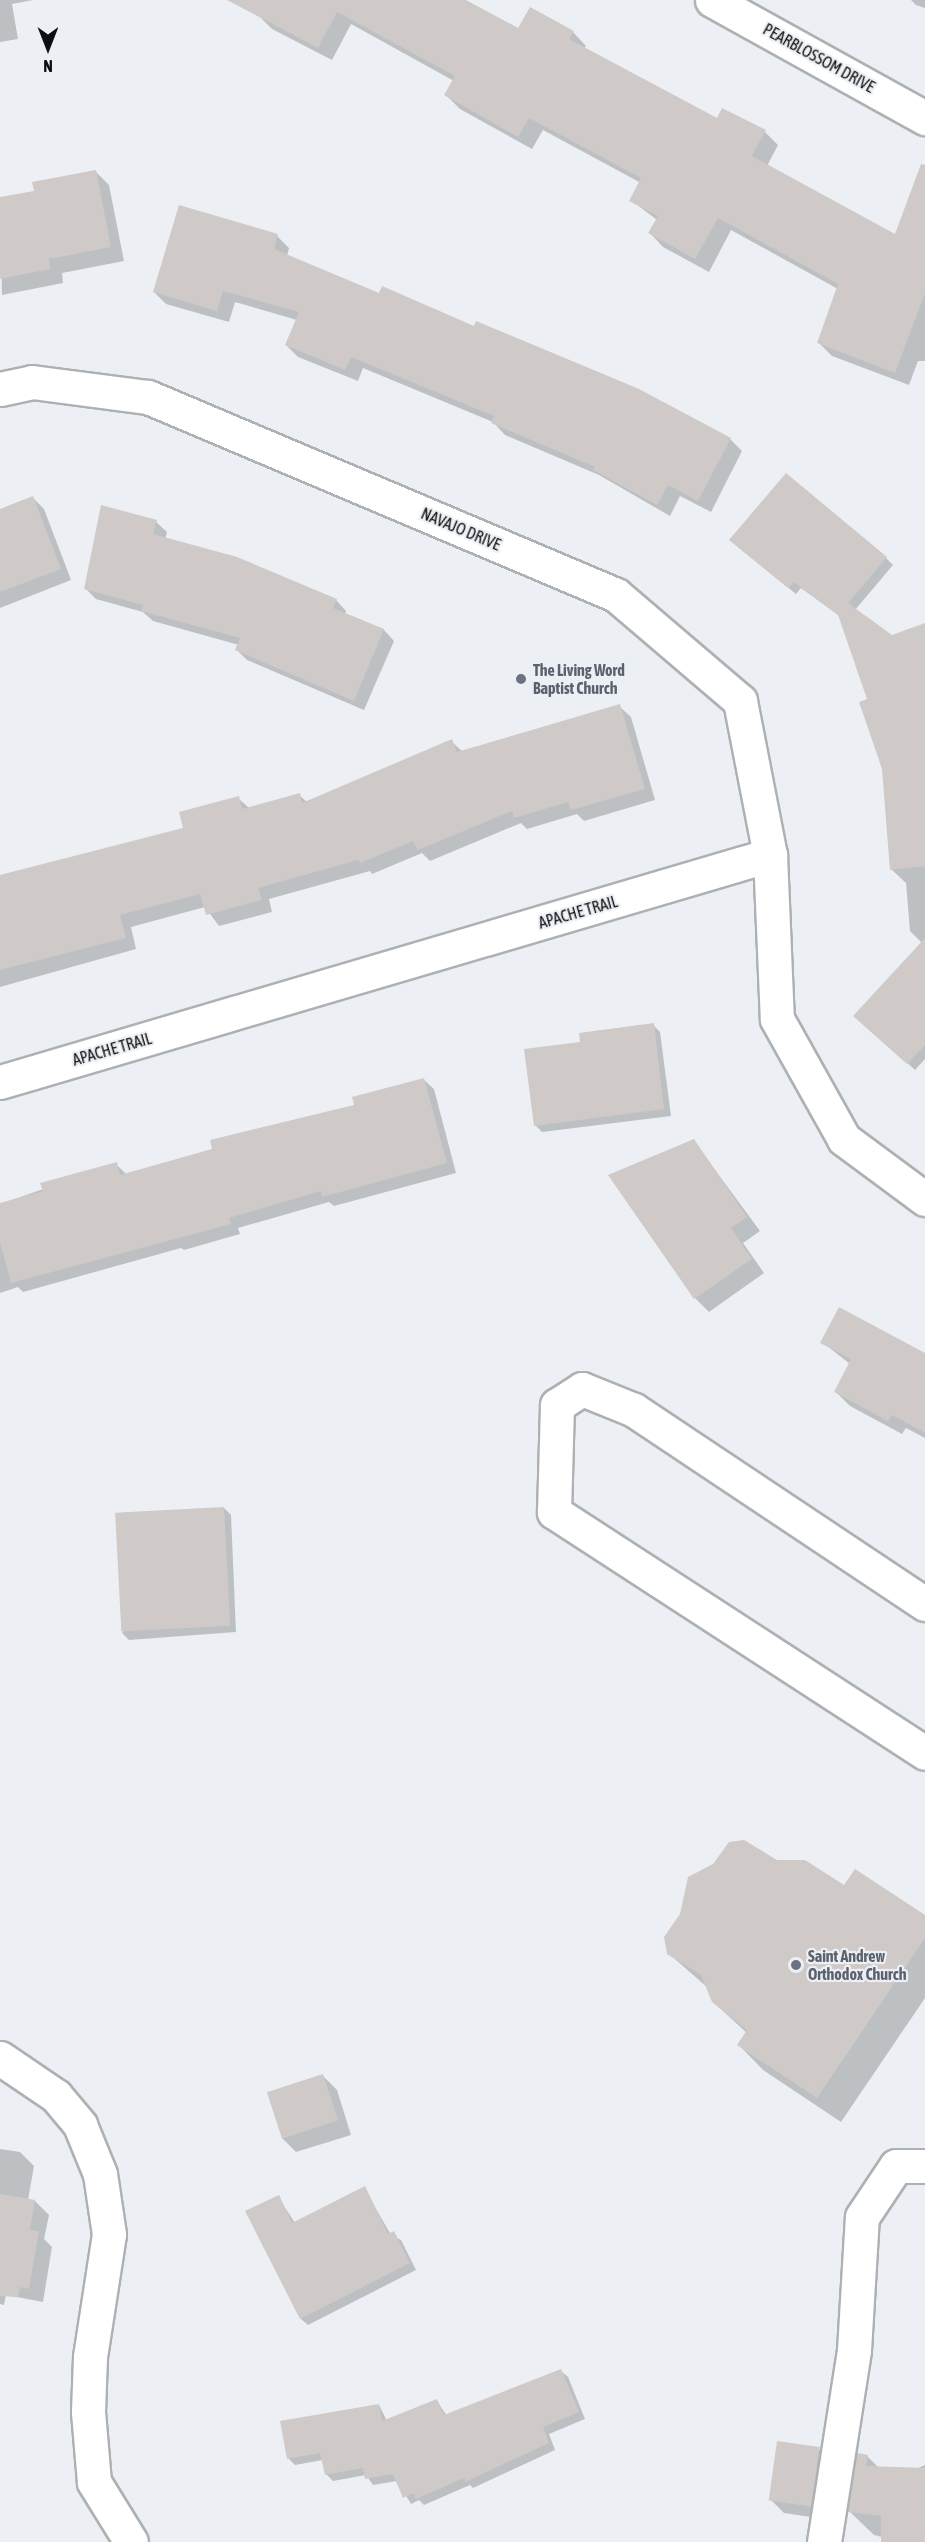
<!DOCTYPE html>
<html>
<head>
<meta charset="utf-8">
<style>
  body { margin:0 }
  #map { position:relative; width:925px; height:2542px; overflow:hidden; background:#ecf0f4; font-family:"Asap Condensed",sans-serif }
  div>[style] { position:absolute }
  .shadow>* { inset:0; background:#0003 }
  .building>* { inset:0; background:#cfc9c8; transform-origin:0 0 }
  .roads { filter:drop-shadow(2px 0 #adb1b4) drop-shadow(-2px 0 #adb1b4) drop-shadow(0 2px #adb1b4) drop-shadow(0 -2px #adb1b4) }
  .minor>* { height:33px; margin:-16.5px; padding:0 16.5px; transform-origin:16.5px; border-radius:16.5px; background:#fff }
  .dots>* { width:16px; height:16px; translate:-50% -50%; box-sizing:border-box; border:3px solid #ecf0f4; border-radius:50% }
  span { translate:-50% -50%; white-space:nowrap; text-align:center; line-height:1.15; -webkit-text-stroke:4.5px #ecf0f4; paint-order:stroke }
  .street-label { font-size:16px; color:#0d0e0f }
  .worship-label { font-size:16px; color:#5b616d; font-weight:700 }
  .left { translate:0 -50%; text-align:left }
  .north { position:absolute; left:18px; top:18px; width:60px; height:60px; -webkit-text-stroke:4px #ecf0f4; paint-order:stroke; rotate:180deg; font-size:16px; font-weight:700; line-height:24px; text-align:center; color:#0d0e0f }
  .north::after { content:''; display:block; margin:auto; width:21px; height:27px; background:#0d0e0f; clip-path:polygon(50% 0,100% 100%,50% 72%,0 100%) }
</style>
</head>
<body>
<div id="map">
  <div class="shadow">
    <div style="clip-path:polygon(0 0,33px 0,12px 4px,18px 39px,0 42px)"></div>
    <div style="clip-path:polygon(267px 0,462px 0,519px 30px,573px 32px,586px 46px,584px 49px,718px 120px,765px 132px,778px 145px,767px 166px,896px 236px,925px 232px,925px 361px,918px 361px,909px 385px,832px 356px,819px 343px,838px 289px,731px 230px,709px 272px,663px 247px,650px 233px,657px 220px,631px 200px,641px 183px,543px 130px,532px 149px,460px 109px,446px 95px,454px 81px,351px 24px,332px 60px,272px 29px,259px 16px)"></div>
    <div style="clip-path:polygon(911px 0,925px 0,925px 8px,916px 5px)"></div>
    <div style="clip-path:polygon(95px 171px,109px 185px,124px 261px,62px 273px,63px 283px,2px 295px,0 199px,35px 192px)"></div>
    <div style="clip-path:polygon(277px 236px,289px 248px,287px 256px,380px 295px,639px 391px,730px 439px,742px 451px,711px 512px,680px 496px,670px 516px,599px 475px,505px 435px,493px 422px,363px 368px,358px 381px,298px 357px,286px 345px,297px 320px,235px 302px,229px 322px,166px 304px,154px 292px)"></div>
    <div style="clip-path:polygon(33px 498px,44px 509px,71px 580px,0 608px,0 510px)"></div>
    <div style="clip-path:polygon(156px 522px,167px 532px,165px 539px,336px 600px,346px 611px,345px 614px,384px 630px,394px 641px,364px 710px,247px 660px,237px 650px,239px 645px,153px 621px,143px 612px,96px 599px,86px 589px)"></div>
    <div style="clip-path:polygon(738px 547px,886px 558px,893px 565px,855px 610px,891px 636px,925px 627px,925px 767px,868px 700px,841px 617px,801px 588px,796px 594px)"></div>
    <div style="clip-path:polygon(619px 706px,631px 717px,655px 800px,584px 821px,577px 814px,527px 829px,521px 823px,430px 861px,422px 853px,372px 874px,370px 871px,269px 899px,272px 912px,219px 926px,205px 907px,131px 927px,136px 949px,0 987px,0 886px,185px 829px,238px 798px,249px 808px,299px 795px,307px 802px,451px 741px,463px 752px)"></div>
    <div style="clip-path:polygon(925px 807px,925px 1059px,915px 1070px,862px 1022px,922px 943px,910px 931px,906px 883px,891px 869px)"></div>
    <div style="clip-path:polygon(653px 1025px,660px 1032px,671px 1116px,542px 1132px,535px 1125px,581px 1043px)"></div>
    <div style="clip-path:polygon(423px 1079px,434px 1089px,456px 1173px,334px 1206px,329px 1202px,238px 1228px,240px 1234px,184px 1250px,181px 1248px,23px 1292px,18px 1287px,0 1293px,0 1204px,116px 1164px,127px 1175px,356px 1106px)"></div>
    <div style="clip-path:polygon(693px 1140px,760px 1231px,743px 1243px,764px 1273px,709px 1312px,695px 1298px,610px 1176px)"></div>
    <div style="clip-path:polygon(822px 1342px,925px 1354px,925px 1438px,906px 1428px,902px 1434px,850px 1406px,836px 1392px,850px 1364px)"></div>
    <div style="clip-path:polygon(224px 1508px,231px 1515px,236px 1632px,129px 1640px,122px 1633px)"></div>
    <div style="clip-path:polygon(776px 1862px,925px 1917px,925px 1998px,841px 2122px,763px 2070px,739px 2045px,747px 2033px,713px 2002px,707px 1987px,668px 1953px)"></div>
    <div style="clip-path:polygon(323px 2076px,337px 2090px,351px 2135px,296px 2152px,282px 2138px)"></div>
    <div style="clip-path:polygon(0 2149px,20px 2152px,34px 2166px,28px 2200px,35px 2201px,49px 2215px,44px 2239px,52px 2247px,43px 2302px,6px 2295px,4px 2305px,0 2304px)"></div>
    <div style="clip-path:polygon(364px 2188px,391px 2235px,401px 2240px,416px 2270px,308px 2325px,301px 2319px,278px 2197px,295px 2223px)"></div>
    <div style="clip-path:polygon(561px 2371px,568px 2377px,585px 2419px,549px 2434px,555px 2450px,473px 2488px,470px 2485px,424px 2505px,419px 2500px,411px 2504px,397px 2481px,373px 2485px,366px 2475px,333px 2481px,326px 2474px,323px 2460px,295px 2465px,288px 2458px,379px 2405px,387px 2421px,437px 2401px,447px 2416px)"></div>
    <div style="clip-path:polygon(819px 2449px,833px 2463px,824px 2519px,784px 2513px,770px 2499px)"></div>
    <div style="clip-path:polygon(867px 2456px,879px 2468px,916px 2469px,925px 2465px,925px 2542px,882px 2542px,882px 2537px,874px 2535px,849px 2511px)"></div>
  </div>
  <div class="building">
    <div style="clip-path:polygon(227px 0,466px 0,518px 28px,530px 7px,574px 31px,569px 39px,717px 118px,722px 108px,766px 130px,752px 156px,895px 234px,921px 164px,925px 165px,925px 293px,895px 373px,817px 343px,838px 284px,718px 218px,695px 259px,648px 233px,658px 216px,629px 201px,641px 178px,529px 118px,518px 137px,444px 95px,455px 76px,337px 12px,318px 48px)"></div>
    <div style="clip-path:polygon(96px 170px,111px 247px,49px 259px,50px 269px,0 279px,0 197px,34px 191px,32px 182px)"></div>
    <div style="clip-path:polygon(179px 205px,278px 234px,274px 249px,379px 293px,382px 286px,474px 326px,476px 321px,639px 389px,731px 438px,698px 501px,668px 485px,657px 505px,593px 470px,595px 467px,491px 423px,494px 416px,351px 357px,345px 370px,285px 345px,299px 312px,223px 291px,217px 311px,153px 292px)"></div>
    <div style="clip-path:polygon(786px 473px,887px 557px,848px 603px,892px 635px,925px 623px,925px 866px,890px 870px,882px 769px,859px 702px,867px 699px,838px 615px,794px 582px,788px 588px,729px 540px)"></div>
    <div style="clip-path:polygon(33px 496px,61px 569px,0 592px,0 509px)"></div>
    <div style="clip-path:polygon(101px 505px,157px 520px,153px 534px,237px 557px,337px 599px,333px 608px,384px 629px,354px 701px,235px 650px,240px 638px,141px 611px,143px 605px,84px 589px)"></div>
    <div style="clip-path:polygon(620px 704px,645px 789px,571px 810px,568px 802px,514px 818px,512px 811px,418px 850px,413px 841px,360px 863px,358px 860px,258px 888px,262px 900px,206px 915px,200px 894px,120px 915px,126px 938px,0 970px,0 875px,183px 828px,179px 812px,239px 796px,242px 809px,300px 793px,302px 803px,452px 739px,457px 752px)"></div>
    <div style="clip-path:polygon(925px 938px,925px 1045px,907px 1064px,853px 1016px)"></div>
    <div style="clip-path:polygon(654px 1023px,664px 1109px,534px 1126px,524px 1049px,580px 1042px,579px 1033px)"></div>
    <div style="clip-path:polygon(424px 1078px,447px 1163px,322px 1197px,321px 1191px,229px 1218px,231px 1224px,11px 1283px,0 1242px,0 1203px,43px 1191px,40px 1183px,117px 1162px,120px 1175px,212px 1149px,210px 1140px,354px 1105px,352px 1097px)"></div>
    <div style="clip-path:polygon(694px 1139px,747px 1217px,731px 1228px,752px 1259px,694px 1299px,608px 1175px)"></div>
    <div style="clip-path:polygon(839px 1307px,925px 1353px,925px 1433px,892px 1415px,888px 1421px,834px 1392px,851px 1359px,820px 1343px)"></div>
    <div style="left:224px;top:1507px;width:119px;height:109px;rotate:87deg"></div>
    <div style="clip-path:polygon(744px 1840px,777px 1860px,805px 1860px,844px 1885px,855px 1869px,925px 1915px,925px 1938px,817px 2098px,737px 2045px,747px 2030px,712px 2002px,701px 1975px,667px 1954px,664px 1937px,680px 1914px,688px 1877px,713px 1864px,729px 1842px)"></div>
    <div style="left:323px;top:2074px;width:49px;height:59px;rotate:72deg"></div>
    <div style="clip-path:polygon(365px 2186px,388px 2234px,394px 2231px,410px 2263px,300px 2319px,245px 2211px,279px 2195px,292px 2223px)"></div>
    <div style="clip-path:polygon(0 2194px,35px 2200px,30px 2230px,39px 2231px,29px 2289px,20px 2287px,18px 2297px,0 2296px)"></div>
    <div style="clip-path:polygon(561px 2369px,579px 2412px,543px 2427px,549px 2443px,465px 2482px,464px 2478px,416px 2499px,413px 2493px,403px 2498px,393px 2474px,365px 2479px,363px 2468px,325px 2475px,320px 2453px,287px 2459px,280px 2421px,379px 2404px,382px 2421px,437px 2399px,444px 2415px)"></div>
    <div style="left:777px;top:2441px;width:43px;height:60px;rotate:8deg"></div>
    <div style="clip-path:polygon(857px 2453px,868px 2455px,866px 2466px,925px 2468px,925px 2542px,881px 2542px,881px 2516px,848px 2512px)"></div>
  </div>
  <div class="roads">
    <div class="minor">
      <div style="left:712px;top:0;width:244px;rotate:29deg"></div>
      <div style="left:0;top:389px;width:33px;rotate:-12deg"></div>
      <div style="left:32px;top:382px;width:117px;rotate:7.4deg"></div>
      <div style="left:148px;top:397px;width:508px;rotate:22.93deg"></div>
      <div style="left:616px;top:595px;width:163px;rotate:40.5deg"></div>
      <div style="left:740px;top:701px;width:157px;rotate:79deg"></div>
      <div style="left:0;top:1082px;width:803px;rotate:-16.43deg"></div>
      <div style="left:770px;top:855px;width:164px;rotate:87.6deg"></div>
      <div style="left:777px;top:1019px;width:137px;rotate:60.8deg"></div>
      <div style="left:844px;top:1139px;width:101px;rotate:36.5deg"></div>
      <div style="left:925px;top:1604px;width:350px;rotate:-146.3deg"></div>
      <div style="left:634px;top:1410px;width:56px;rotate:-158deg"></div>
      <div style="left:582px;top:1389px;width:30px;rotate:147deg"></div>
      <div style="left:557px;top:1405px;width:107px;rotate:91.6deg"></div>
      <div style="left:554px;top:1512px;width:442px;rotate:33deg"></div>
      <div style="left:0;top:2058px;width:68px;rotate:34.2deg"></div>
      <div style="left:56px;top:2096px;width:38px;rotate:50deg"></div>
      <div style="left:80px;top:2125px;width:53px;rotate:67.8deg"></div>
      <div style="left:100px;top:2174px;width:61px;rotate:81.5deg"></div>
      <div style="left:109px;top:2234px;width:124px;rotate:98.8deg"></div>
      <div style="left:90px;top:2357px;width:55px;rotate:92.1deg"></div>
      <div style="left:88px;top:2412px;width:70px;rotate:85.1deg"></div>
      <div style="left:94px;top:2482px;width:70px;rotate:58.3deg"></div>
      <div style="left:824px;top:2542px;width:194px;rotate:-81.1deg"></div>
      <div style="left:854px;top:2350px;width:133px;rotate:-86.6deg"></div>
      <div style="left:862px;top:2217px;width:61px;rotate:-56.3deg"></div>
      <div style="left:896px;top:2166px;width:29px"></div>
    </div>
  </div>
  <div class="dots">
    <div style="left:521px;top:679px;background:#6b7280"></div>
    <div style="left:796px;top:1965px;background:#6b7280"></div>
  </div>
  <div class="street-label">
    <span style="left:819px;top:58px;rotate:29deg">PEARBLOSSOM DRIVE</span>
    <span style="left:461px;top:529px;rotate:23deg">NAVAJO DRIVE</span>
    <span style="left:578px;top:912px;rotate:-16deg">APACHE TRAIL</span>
    <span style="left:112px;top:1049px;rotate:-16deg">APACHE TRAIL</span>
  </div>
  <div class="worship-label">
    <span class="left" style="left:533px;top:679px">The Living Word<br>Baptist Church</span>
    <span class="left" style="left:808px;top:1965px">Saint Andrew<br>Orthodox Church</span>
  </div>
  <div class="north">N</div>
</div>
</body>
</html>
